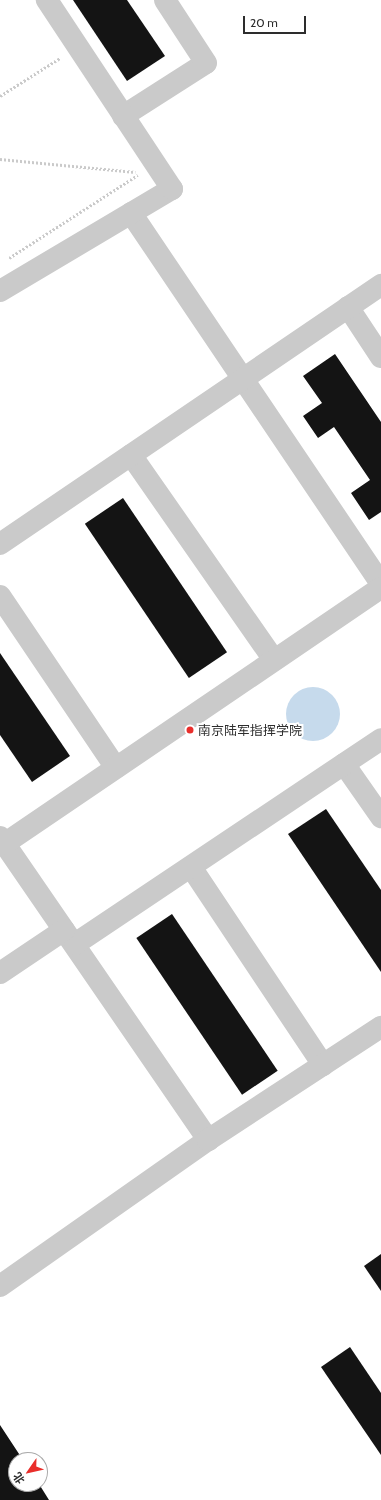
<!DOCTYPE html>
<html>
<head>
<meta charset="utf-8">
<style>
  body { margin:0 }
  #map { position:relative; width:381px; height:1500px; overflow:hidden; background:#fff; font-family:Cabin,"Noto Sans SC",sans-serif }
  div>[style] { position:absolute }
  .water>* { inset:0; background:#c6daec }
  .round { border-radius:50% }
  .building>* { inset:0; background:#141414; transform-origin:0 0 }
  .path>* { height:2.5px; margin-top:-1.25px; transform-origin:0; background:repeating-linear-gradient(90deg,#cacaca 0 2px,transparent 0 4px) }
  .minor>* { height:22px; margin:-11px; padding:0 11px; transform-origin:11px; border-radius:11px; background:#cacaca }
  .dots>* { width:11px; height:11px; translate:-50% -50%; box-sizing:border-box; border:2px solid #fff; border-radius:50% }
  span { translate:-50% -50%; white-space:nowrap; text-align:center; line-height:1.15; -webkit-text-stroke:4px #fff; paint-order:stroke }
  .poi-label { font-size:13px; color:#2d2d2d }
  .left { translate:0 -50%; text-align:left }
  .north { position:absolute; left:8px; top:1452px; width:40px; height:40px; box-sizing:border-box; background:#fff; border:1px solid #ababab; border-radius:50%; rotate:236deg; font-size:11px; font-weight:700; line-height:16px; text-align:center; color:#2d2d2d }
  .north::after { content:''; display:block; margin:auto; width:14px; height:18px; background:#e92e2b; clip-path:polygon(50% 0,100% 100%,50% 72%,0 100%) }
  .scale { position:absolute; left:243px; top:16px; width:63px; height:18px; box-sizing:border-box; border:2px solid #2d2d2d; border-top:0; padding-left:5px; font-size:12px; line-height:14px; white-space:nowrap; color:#2d2d2d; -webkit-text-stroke:3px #fff; paint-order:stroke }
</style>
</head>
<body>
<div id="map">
  <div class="water">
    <div class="round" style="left:286px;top:687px;width:54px;height:54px"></div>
  </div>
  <div class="building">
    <div style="clip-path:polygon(73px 0,127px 0,165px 56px,127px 81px)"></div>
    <div style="clip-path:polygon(335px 354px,381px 422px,381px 512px,369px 520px,351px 493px,370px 480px,334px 427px,318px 438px,303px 416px,322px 403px,303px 376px)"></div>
    <div style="left:123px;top:498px;width:186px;height:46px;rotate:56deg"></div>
    <div style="clip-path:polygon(0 653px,70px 756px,32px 782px,0 735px)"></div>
    <div style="clip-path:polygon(326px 809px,381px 890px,381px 972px,288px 834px)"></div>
    <div style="left:172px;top:914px;width:189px;height:43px;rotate:56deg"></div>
    <div style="clip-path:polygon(381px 1254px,381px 1291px,364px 1266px)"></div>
    <div style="clip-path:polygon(350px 1347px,381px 1393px,381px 1455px,321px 1367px)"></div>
    <div style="clip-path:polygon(0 1425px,23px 1460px,16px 1460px,16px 1484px,39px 1484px,49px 1500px,0 1500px)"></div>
  </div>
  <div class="path">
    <div style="left:0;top:96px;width:71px;rotate:-32.3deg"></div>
    <div style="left:0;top:159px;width:136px;rotate:5.5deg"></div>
    <div style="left:9px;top:258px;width:153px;rotate:-32.8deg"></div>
  </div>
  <div class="minor">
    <div style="left:123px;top:116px;width:98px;rotate:-32.6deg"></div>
    <div style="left:206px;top:63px;width:75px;rotate:-123.1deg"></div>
    <div style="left:131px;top:213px;width:447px;rotate:56deg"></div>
    <div style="left:0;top:291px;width:200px;rotate:-30.7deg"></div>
    <div style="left:172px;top:189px;width:227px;rotate:-123.5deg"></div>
    <div style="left:348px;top:307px;width:60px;rotate:56.6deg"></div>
    <div style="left:131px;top:455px;width:250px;rotate:55.1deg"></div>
    <div style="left:0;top:544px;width:461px;rotate:-34.2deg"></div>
    <div style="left:0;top:596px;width:207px;rotate:56deg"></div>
    <div style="left:344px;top:764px;width:65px;rotate:55.1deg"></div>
    <div style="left:0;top:837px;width:368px;rotate:55.5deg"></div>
    <div style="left:4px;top:844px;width:456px;rotate:-34.2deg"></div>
    <div style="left:191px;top:867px;width:238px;rotate:56.3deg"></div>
    <div style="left:75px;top:944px;width:368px;rotate:-33.8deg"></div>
    <div style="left:0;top:973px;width:77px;rotate:-33.9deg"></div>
    <div style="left:0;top:1286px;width:254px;rotate:-35.1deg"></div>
    <div style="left:208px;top:1140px;width:207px;rotate:-33.2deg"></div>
  </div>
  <div class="dots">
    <div style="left:190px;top:730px;background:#e92e2b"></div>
  </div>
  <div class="poi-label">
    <span class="left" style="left:198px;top:730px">南京陆军指挥学院</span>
  </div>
  <div class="north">北</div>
  <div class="scale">20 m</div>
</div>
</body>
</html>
